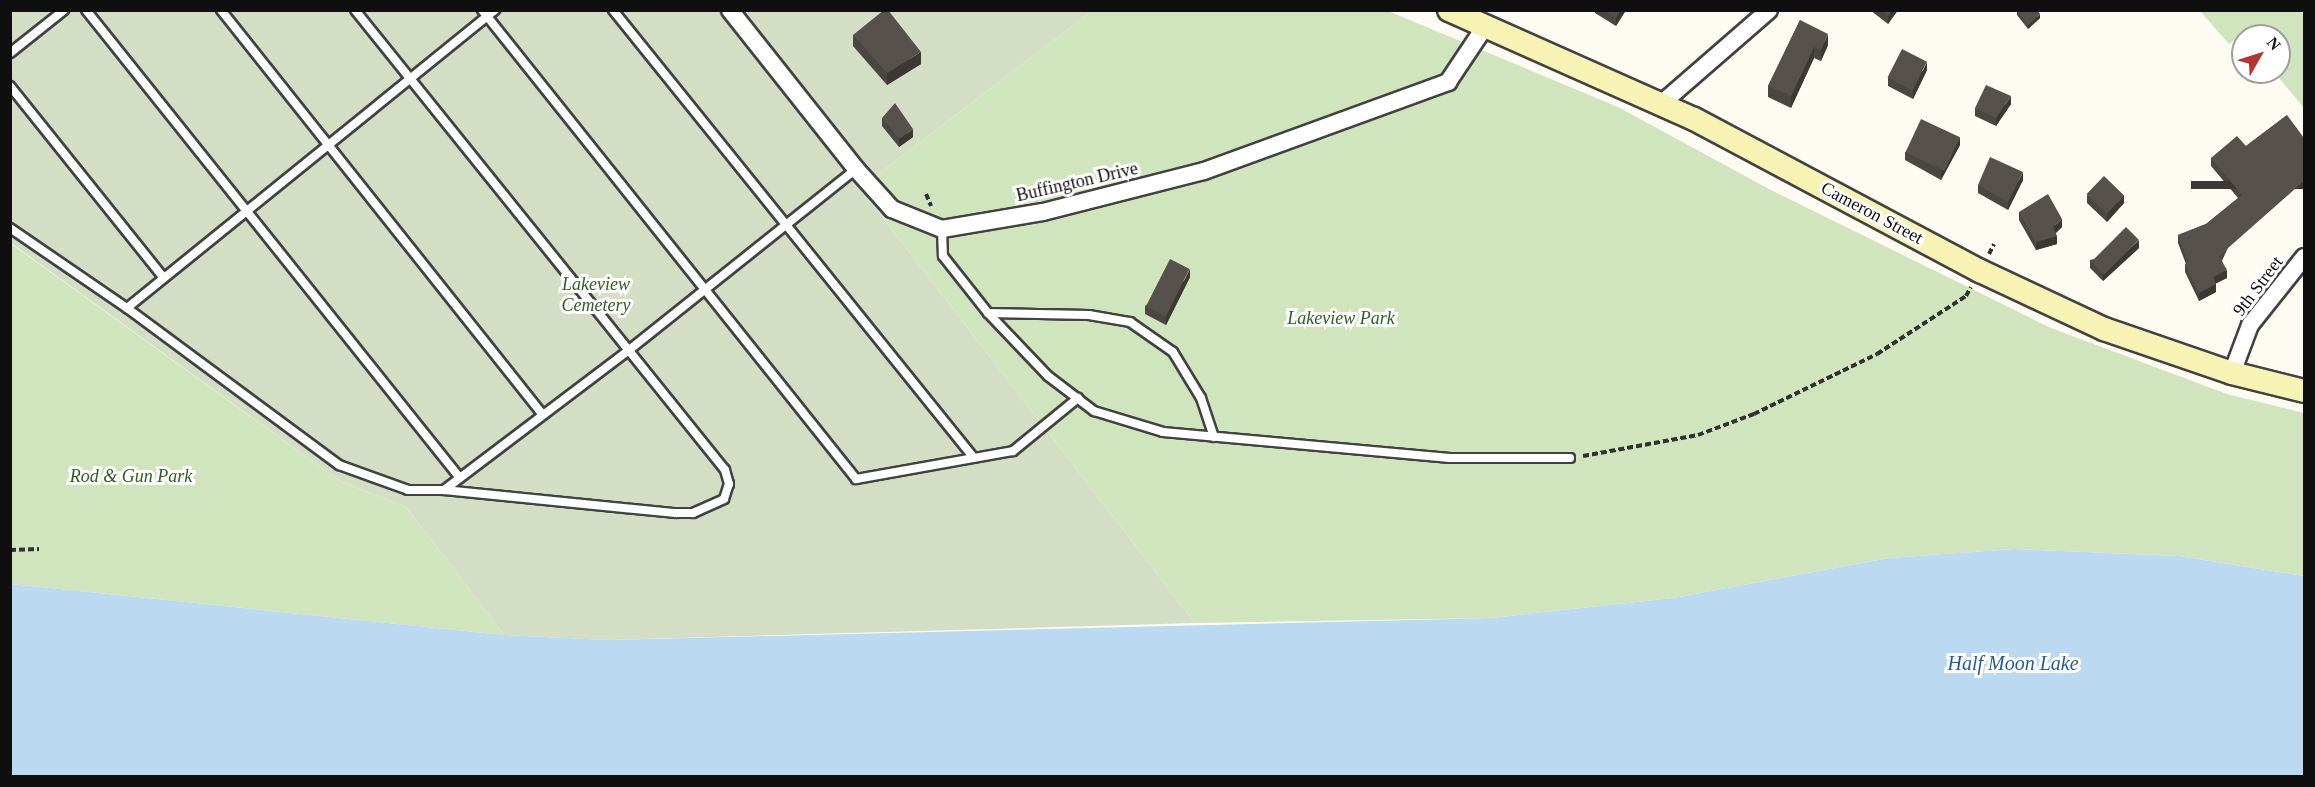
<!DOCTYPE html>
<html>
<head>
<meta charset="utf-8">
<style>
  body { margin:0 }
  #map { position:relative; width:2315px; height:787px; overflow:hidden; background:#fefcf2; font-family:"Times New Roman",serif }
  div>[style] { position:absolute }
  .green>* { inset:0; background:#d0e5be }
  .cemetery>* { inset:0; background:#d4dec4 }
  .water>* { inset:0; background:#bbd9f0 }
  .path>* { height:4px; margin-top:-2px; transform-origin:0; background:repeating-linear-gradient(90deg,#313131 0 6px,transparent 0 9px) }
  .roads { filter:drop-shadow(2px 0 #424242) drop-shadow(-2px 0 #424242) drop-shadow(0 2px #424242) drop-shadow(0 -2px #424242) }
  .service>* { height:8px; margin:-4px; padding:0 4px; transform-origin:4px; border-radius:4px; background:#fff }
  .minor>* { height:16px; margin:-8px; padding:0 8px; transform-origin:8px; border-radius:8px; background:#fff }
  .secondary>* { height:22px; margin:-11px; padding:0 11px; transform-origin:11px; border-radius:11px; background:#f7f3b4 }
  .wall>* { inset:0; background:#4a4641 }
  .shaded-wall>* { inset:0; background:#3c3935; transform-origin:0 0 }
  .building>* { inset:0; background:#56514c; transform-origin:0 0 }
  span { translate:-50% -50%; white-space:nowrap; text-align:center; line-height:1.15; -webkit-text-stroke:6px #fff; paint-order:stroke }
  .street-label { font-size:18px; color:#0f0f0f }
  .park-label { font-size:18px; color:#2e6025; font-style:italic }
  .water-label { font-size:20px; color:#245d94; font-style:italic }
  .frame { position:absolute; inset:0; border:12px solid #0f0f0f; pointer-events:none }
  .north { position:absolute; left:2231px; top:24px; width:60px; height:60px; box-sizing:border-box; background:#fff; border:2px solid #9f9f9f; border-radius:50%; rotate:51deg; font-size:16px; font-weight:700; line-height:24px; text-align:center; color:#0f0f0f }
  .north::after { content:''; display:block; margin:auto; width:21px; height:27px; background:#b13634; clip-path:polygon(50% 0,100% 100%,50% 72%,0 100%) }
</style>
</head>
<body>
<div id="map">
  <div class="green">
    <div style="clip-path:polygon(1092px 11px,1388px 11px,1618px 107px,1769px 189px,2051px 328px,2227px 394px,2304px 413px,2304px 576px,2179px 556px,2014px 549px,1889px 558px,1673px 598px,1491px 618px,1195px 623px,860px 188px)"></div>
    <div style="clip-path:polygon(2200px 11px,2304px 11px,2304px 108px,2274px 72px,2279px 72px,2279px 36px,2242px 34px,2229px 44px)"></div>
    <div style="clip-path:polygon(10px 243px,340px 481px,406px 507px,504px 635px,11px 584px)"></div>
  </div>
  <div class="cemetery">
    <div style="clip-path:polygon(11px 11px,1092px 11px,860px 188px,1195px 623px,608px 640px,504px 635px,406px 507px,340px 481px,11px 243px)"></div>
  </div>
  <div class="water">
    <div style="clip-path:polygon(2014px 549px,2179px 556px,2304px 576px,2304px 776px,11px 776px,11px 584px,504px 635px,608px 640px,1491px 618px,1673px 598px,1889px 558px)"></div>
  </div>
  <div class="path">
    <div style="left:926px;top:194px;width:13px;rotate:67deg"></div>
    <div style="left:1989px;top:254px;width:11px;rotate:-63deg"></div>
    <div style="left:1583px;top:456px;width:117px;rotate:-10.3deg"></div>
    <div style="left:1698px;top:435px;width:60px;rotate:-20.6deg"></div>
    <div style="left:1754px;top:414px;width:137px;rotate:-26deg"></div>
    <div style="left:1877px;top:354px;width:106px;rotate:-33.1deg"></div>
    <div style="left:1966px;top:296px;width:10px;rotate:-61deg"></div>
    <div style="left:10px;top:550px;width:29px;rotate:-2deg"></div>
  </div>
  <div class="roads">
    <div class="service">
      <div style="left:86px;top:10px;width:599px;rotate:51.37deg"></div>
      <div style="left:221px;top:10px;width:517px;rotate:51.51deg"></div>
      <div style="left:482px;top:10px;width:600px;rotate:51.43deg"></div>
      <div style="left:856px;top:479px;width:159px;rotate:-10.1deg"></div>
      <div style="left:1013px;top:451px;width:84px;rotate:-39.2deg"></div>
      <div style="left:613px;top:10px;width:575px;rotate:51.14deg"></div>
      <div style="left:10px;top:53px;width:69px;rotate:-38.5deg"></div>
      <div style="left:10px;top:86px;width:246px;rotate:51.3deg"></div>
      <div style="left:10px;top:228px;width:142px;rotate:34.4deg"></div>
      <div style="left:127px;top:308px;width:264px;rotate:36.5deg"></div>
      <div style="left:339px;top:465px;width:73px;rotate:19.9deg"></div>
      <div style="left:408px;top:490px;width:36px"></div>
      <div style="left:444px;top:490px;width:233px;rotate:5.7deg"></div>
      <div style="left:676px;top:513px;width:17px"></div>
      <div style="left:693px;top:513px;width:34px;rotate:-24deg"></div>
      <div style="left:724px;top:499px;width:16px;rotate:-72deg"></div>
      <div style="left:729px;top:484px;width:15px;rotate:-106deg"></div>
      <div style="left:725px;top:470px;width:590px;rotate:-128.81deg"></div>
      <div style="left:942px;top:229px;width:27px;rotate:88deg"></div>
      <div style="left:943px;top:256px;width:73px;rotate:51.7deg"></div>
      <div style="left:988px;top:313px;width:87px;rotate:46.4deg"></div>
      <div style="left:1048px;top:376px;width:58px;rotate:37.3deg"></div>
      <div style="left:1094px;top:411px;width:72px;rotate:16.9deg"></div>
      <div style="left:1163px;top:432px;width:288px;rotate:5.2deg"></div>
      <div style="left:1450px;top:458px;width:120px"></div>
      <div style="left:127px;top:308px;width:474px;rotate:-39deg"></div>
      <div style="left:988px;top:313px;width:101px;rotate:1.1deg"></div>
      <div style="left:1089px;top:315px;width:42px;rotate:9.7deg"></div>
      <div style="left:1130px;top:322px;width:52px;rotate:34.9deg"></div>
      <div style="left:1173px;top:352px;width:54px;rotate:58.7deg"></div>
      <div style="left:1201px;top:398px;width:41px;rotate:71.6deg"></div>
      <div style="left:444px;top:490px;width:231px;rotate:-37.1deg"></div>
      <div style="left:628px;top:351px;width:292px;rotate:-38.6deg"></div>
    </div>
    <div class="minor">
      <div style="left:730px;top:10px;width:203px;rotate:51.6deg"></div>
      <div style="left:856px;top:169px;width:54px;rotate:48deg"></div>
      <div style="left:892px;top:209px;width:54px;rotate:21.8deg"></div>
      <div style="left:942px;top:229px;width:102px;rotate:-9.6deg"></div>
      <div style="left:1043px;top:212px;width:166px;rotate:-14.3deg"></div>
      <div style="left:1204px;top:171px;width:260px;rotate:-20deg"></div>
      <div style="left:1448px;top:82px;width:69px;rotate:-56.3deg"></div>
      <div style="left:1661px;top:104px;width:143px;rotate:-41deg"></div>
      <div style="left:2232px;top:373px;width:51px;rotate:-69.4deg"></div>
      <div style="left:2250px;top:325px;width:87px;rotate:-51.5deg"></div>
    </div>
    <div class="secondary">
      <div style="left:1449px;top:10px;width:268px;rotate:24deg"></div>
      <div style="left:1694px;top:119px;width:324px;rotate:28deg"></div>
      <div style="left:1980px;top:271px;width:137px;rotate:25.1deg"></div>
      <div style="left:2104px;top:329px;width:135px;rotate:19deg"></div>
      <div style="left:2232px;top:373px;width:74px;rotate:14deg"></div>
    </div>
  </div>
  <div class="wall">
    <div style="clip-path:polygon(1595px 10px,1626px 10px,1616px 26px,1595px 13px)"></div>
    <div style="clip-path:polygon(1870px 10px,1898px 10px,1888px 24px)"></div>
    <div style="clip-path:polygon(2017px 11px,2040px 18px,2028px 29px,2017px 15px)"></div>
    <div style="clip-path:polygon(1800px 20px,1828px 45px,1821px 61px,1814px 58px,1791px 108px,1768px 97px,1768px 86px)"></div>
    <div style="clip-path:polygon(853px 35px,921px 64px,887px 85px,853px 46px)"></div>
    <div style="clip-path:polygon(1927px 70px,1913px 99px,1888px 86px,1888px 78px)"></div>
    <div style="clip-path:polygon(2011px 104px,1996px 126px,1975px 116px,1975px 108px)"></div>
    <div style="clip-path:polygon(2287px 115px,2222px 261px,2227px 278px,2216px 283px,2216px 292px,2199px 301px,2185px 272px,2185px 264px,2186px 264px,2178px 243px,2178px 235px,2206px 224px,2238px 198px,2211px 166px,2211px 158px,2246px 146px)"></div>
    <div style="clip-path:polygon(882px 118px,913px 137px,899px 147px,882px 126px)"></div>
    <div style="clip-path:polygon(1960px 145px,1941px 180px,1905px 160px,1905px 152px)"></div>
    <div style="clip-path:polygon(2023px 180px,2008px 210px,1978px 193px,1978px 185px)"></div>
    <div style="clip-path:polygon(2087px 195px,2124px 203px,2107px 222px,2087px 203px)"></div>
    <div style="clip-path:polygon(2019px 212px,2062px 227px,2056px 233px,2057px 244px,2036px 250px,2019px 220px)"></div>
    <div style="clip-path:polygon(2139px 248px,2103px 281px,2090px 268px,2090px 260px)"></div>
    <div style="clip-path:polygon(1190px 277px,1166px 325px,1145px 314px,1145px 306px)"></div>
  </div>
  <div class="shaded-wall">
    <div style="clip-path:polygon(1620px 10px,1626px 10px,1616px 26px,1616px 18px)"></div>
    <div style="clip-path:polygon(1892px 10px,1898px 10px,1888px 24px,1888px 16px)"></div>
    <div style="clip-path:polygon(2040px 14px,2040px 18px,2028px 29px,2028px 25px)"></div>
    <div style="clip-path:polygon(1828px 34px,1828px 45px,1821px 61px,1821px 50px)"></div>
    <div style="clip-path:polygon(1814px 47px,1814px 58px,1791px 108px,1791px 96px)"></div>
    <div style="clip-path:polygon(921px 52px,921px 64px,887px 85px,887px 73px)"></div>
    <div style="clip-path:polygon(1927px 62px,1927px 70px,1913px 99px,1913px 91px)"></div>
    <div style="clip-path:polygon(2011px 96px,2011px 104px,1996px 126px,1996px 118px)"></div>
    <div style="clip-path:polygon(913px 129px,913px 137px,899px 147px,899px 139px)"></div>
    <div style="clip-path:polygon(1960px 137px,1960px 145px,1941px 180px,1941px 172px)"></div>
    <div style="clip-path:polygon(2023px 172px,2023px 180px,2008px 210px,2008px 202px)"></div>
    <div style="left:2304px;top:181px;width:8px;height:113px;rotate:90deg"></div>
    <div style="clip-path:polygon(2124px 195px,2124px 203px,2107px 222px,2107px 214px)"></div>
    <div style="clip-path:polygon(2062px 219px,2062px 227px,2053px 235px,2053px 227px)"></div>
    <div style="clip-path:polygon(2057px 236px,2057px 244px,2036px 250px,2036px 242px)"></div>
    <div style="clip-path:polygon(2139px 240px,2139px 248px,2103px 281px,2103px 273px)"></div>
    <div style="clip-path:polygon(1190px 269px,1190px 277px,1166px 325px,1166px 317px)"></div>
    <div style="clip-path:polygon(2227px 270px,2227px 278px,2213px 285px,2213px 277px)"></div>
    <div style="clip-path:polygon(2216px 284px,2216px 292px,2199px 301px,2199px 293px)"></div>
  </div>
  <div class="building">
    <div style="clip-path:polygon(884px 10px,888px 10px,921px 52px,887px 73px,853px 35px)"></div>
    <div style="clip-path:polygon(1604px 10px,1620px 10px,1616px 18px)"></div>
    <div style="clip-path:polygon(1881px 10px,1892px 10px,1888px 16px)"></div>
    <div style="clip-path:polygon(2017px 10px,2037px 10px,2040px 14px,2028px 25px,2017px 11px)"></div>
    <div style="clip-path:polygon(1800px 20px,1828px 34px,1821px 50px,1814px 47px,1791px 96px,1768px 86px)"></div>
    <div style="left:1902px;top:49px;width:28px;height:32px;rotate:27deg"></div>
    <div style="clip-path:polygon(1986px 85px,2011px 96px,1996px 118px,1975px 108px)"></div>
    <div style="clip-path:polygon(895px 103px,913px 129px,899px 139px,882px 118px)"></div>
    <div style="clip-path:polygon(2287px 115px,2304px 138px,2304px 181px,2219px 256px,2227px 270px,2213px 277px,2216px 284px,2199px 293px,2185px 264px,2188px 262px,2178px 235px,2206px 224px,2242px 195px,2211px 158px,2237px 136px,2246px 146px)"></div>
    <div style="left:1921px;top:119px;width:43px;height:37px;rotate:25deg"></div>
    <div style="clip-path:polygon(1990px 157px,2023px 172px,2008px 202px,1978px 185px)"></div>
    <div style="left:2104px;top:176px;width:28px;height:25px;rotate:44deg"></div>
    <div style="clip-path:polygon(2048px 194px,2062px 219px,2053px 227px,2057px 236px,2036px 242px,2019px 212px)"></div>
    <div style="left:2126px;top:227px;width:18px;height:49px;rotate:45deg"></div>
    <div style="left:1170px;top:259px;width:22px;height:53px;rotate:27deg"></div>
  </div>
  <div class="street-label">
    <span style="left:1077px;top:182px;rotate:-13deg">Buffington Drive</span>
    <span style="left:1872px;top:213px;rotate:28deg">Cameron Street</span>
    <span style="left:2258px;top:286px;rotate:-53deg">9th Street</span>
  </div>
  <div class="park-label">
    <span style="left:596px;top:295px">Lakeview<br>Cemetery</span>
    <span style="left:1341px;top:318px">Lakeview Park</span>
    <span style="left:131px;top:476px">Rod &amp; Gun Park</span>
  </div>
  <div class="water-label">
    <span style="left:2013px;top:663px">Half Moon Lake</span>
  </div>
  <div class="frame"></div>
  <div class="north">N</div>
</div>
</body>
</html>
